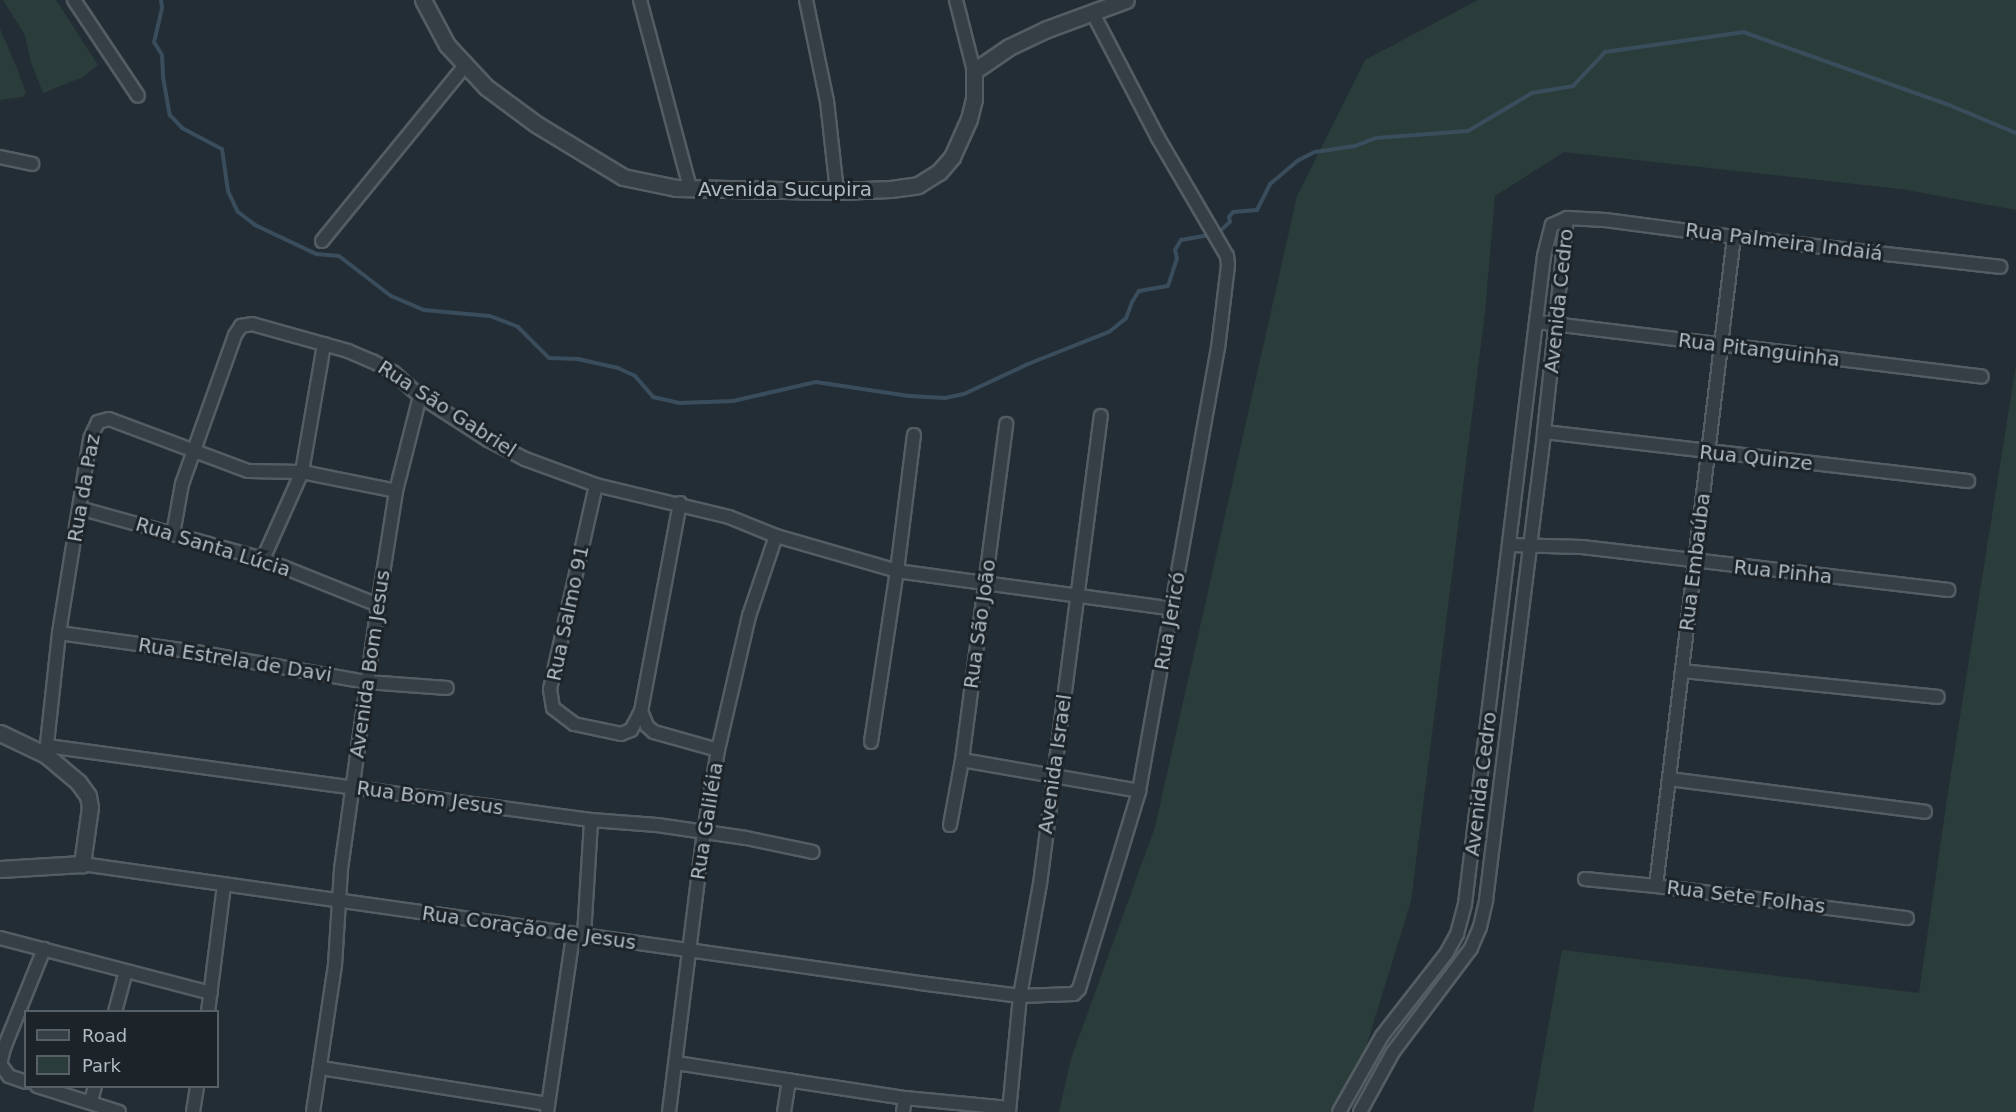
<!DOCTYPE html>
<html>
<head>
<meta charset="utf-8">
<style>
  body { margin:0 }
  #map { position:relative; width:2016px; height:1112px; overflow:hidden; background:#232d35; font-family:"DejaVu Sans",sans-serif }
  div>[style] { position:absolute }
  .green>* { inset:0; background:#2b3d3b }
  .stream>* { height:4px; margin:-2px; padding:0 2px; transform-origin:2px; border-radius:2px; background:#3a4d5c }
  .roads { filter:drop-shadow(2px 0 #545d63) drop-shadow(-2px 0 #545d63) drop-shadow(0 2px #545d63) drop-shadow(0 -2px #545d63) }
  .minor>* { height:12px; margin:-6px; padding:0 6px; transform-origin:6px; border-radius:6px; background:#363f46 }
  .tertiary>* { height:15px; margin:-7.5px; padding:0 7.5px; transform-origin:7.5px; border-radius:7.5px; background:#363f46 }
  span { translate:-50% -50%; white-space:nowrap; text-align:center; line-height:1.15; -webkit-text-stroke:6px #1c242a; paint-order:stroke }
  .street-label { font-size:20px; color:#b1bac2 }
  .legend { position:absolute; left:24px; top:1010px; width:195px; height:78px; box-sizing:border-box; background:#1c242a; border:2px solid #586067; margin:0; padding:8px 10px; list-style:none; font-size:18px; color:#b1bac2 }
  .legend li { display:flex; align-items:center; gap:12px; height:30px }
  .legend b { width:30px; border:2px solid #586067 }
</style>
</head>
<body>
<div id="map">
  <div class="green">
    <div style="clip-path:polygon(3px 0,56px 0,98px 65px,83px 77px,43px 93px,31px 62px,25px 35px)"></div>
    <div style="clip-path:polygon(1478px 0,2016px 0,2016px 210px,1901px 189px,1564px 152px,1495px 196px,1485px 312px,1411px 901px,1346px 1112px,1059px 1112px,1071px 1059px,1155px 827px,1297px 196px,1365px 60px)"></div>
    <div style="clip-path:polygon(0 29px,18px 71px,26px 93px,23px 97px,0 100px)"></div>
    <div style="clip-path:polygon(2016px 365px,2016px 1112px,1533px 1112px,1562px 950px,1919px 993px,1948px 792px)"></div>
  </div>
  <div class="stream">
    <div style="left:161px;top:0;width:8px;rotate:83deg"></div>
    <div style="left:162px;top:8px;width:35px;rotate:103deg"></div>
    <div style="left:154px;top:42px;width:15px;rotate:58deg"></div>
    <div style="left:162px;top:55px;width:22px;rotate:87deg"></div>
    <div style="left:163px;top:77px;width:39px;rotate:80deg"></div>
    <div style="left:170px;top:115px;width:18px;rotate:47deg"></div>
    <div style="left:182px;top:128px;width:45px;rotate:27.7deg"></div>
    <div style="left:222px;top:149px;width:42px;rotate:81.9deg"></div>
    <div style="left:228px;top:191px;width:23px;rotate:65deg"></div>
    <div style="left:238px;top:212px;width:21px;rotate:37deg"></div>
    <div style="left:255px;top:225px;width:68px;rotate:25.4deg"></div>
    <div style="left:316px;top:254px;width:23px;rotate:5deg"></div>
    <div style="left:339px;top:256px;width:66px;rotate:37.6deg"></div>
    <div style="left:391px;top:296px;width:36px;rotate:23deg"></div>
    <div style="left:424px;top:310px;width:66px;rotate:5.2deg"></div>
    <div style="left:490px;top:316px;width:30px;rotate:21deg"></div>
    <div style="left:518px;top:327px;width:44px;rotate:45deg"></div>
    <div style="left:549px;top:358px;width:29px;rotate:2deg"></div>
    <div style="left:578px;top:359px;width:41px;rotate:12.7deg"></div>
    <div style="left:618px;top:368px;width:19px;rotate:25deg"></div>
    <div style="left:635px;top:376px;width:28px;rotate:49deg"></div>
    <div style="left:653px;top:397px;width:27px;rotate:13deg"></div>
    <div style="left:679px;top:403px;width:54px;rotate:-2.1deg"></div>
    <div style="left:733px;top:401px;width:85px;rotate:-12.9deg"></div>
    <div style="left:816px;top:382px;width:94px;rotate:8.6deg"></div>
    <div style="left:909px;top:396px;width:36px;rotate:3deg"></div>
    <div style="left:945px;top:398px;width:19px;rotate:-12deg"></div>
    <div style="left:964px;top:394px;width:71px;rotate:-25.1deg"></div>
    <div style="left:1028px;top:364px;width:87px;rotate:-21.6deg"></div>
    <div style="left:1109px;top:332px;width:22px;rotate:-39deg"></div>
    <div style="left:1126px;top:318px;width:17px;rotate:-69deg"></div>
    <div style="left:1132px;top:302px;width:13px;rotate:-58deg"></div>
    <div style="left:1139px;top:291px;width:29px;rotate:-10deg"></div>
    <div style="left:1168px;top:286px;width:29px;rotate:-72deg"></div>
    <div style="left:1177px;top:258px;width:8px;rotate:-104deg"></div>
    <div style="left:1175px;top:250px;width:12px;rotate:-59deg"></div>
    <div style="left:1181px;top:240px;width:29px;rotate:-10deg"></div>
    <div style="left:1218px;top:233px;width:16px;rotate:-43deg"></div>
    <div style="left:1230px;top:222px;width:5px;rotate:-101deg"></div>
    <div style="left:1229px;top:217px;width:6px;rotate:-51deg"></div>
    <div style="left:1233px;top:212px;width:24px;rotate:-5deg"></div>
    <div style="left:1257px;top:210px;width:29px;rotate:-63deg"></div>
    <div style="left:1270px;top:184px;width:38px;rotate:-40deg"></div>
    <div style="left:1299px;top:160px;width:18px;rotate:-27deg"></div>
    <div style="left:1315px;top:152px;width:40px;rotate:-8.5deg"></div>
    <div style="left:1355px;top:146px;width:22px;rotate:-21deg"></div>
    <div style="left:1376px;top:138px;width:92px;rotate:-4.4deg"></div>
    <div style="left:1468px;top:131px;width:74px;rotate:-30.7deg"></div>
    <div style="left:1532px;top:93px;width:42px;rotate:-9.7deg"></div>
    <div style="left:1573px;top:86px;width:47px;rotate:-46.7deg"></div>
    <div style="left:1605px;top:52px;width:139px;rotate:-8.2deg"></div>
    <div style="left:1743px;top:32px;width:219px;rotate:19.5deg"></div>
    <div style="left:1949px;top:105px;width:73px;rotate:22.7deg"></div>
  </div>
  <div class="roads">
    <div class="minor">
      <div style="left:74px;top:0;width:115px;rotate:56.3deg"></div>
      <div style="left:640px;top:0;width:195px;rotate:75.1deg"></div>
      <div style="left:806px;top:0;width:103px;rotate:78.3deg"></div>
      <div style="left:827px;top:101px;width:91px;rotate:83.7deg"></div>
      <div style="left:956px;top:0;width:73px;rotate:75.8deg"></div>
      <div style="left:0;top:157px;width:33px;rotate:12deg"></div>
      <div style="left:322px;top:241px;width:225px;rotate:-50.8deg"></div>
      <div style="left:1537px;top:322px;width:448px;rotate:7deg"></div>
      <div style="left:1544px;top:432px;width:427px;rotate:6.6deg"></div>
      <div style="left:596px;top:485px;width:209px;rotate:102.7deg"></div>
      <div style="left:550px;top:689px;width:19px;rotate:81deg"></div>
      <div style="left:553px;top:708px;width:26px;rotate:37deg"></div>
      <div style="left:574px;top:724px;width:48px;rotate:12deg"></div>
      <div style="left:621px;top:734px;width:11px;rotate:-22deg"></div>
      <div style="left:631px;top:730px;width:21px;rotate:-62deg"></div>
      <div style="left:680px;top:503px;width:212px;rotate:100.6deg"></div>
      <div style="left:641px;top:711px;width:16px;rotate:68deg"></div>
      <div style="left:647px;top:726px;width:9px;rotate:41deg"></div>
      <div style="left:654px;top:732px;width:66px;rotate:15.7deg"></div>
      <div style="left:79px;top:508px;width:191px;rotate:15.5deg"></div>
      <div style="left:263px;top:559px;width:124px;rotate:21.8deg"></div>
      <div style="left:173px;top:534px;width:51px;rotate:-79.8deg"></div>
      <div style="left:182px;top:484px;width:158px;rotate:-70.4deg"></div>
      <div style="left:235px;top:335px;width:11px;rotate:-56deg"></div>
      <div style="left:241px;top:326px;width:11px;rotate:-10deg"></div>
      <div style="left:252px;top:324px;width:100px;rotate:15.7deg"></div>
      <div style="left:348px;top:351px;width:26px;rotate:23deg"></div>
      <div style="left:372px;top:361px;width:24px;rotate:28deg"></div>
      <div style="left:393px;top:372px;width:36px;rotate:42deg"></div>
      <div style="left:420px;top:396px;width:81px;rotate:32.9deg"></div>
      <div style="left:488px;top:440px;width:42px;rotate:27.2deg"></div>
      <div style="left:525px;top:459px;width:76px;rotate:20.1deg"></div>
      <div style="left:596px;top:485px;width:137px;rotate:13.5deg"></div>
      <div style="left:729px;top:517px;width:51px;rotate:22deg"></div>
      <div style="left:776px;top:536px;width:126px;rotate:16.1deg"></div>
      <div style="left:897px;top:571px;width:279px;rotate:7.8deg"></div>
      <div style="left:1510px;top:545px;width:72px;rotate:1.6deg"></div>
      <div style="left:1582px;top:547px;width:369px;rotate:6.7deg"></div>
      <div style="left:263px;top:559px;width:95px;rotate:-65.9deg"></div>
      <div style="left:302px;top:472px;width:130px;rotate:-80.2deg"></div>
      <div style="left:59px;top:633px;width:138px;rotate:7.9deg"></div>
      <div style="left:196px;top:652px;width:174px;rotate:10deg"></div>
      <div style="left:367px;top:682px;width:80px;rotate:4.3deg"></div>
      <div style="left:1682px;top:671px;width:257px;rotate:5.8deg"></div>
      <div style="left:871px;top:742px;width:173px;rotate:-81.4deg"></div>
      <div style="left:897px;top:571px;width:137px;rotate:-82.9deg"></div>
      <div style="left:47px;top:746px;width:549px;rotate:7.75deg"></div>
      <div style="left:591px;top:820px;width:66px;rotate:4.3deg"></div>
      <div style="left:657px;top:825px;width:90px;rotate:8.3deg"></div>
      <div style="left:746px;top:838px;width:68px;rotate:11.8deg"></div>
      <div style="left:46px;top:753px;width:121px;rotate:-83.8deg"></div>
      <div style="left:59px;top:633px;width:196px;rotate:-80.9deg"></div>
      <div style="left:90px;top:439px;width:19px;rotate:-65deg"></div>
      <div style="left:98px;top:422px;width:11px;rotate:-15deg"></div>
      <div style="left:109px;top:419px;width:148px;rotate:20.5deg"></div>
      <div style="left:248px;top:471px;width:54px;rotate:1.1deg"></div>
      <div style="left:302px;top:472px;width:96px;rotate:11.4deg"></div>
      <div style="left:962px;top:760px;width:180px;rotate:9.9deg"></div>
      <div style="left:1669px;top:779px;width:258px;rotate:7.3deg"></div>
      <div style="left:950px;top:825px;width:66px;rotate:-79.5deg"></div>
      <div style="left:962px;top:760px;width:339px;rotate:-82.5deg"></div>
      <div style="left:82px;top:864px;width:846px;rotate:8.08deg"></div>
      <div style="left:920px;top:983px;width:101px;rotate:7.4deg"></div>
      <div style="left:1020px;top:996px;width:54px;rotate:-2.1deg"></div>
      <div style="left:1074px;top:994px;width:7px;rotate:-45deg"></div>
      <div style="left:1079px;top:989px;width:207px;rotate:-73.1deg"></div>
      <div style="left:1139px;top:791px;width:450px;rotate:-79.9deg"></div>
      <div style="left:1218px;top:348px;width:84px;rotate:-83.1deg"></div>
      <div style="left:1228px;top:265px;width:9px;rotate:-96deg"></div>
      <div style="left:1227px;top:256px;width:137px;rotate:-120.3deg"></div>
      <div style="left:1158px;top:138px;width:142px;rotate:-117.6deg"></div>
      <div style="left:1585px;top:879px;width:71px;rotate:5.6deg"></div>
      <div style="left:1656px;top:886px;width:253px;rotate:7.3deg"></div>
      <div style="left:1656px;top:886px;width:654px;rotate:-83.15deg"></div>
      <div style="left:584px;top:936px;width:116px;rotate:-86.5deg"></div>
      <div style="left:0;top:938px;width:218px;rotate:14.6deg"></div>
      <div style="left:115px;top:1012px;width:42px;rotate:-75deg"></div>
      <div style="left:208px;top:1012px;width:128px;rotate:-82.8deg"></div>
      <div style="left:676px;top:1063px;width:232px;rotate:8.7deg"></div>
      <div style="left:905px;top:1098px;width:104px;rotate:5.5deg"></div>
      <div style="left:321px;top:1068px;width:230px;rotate:9deg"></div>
      <div style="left:26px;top:1082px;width:18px;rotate:-161deg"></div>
      <div style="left:9px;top:1076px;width:15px;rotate:-127deg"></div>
      <div style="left:0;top:1064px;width:16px;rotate:-76deg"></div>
      <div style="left:4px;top:1048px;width:107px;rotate:-68deg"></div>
      <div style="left:37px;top:1086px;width:86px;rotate:17.6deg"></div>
      <div style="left:91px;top:1101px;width:16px;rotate:-75deg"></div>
      <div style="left:193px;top:1112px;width:26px;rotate:-81deg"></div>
      <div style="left:313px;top:1112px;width:149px;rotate:-81.5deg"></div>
      <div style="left:335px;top:965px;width:96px;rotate:-86.4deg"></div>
      <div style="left:341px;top:869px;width:267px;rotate:-82deg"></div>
      <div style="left:378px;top:605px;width:115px;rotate:-81deg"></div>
      <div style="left:396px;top:491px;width:98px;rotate:-75.8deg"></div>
      <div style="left:547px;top:1112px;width:179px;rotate:-81.6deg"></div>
      <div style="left:669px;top:1112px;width:282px;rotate:-82.9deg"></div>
      <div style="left:704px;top:832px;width:83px;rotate:-80.3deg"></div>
      <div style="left:718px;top:750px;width:138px;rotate:-77deg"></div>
      <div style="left:749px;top:616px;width:84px;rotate:-71.4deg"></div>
      <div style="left:784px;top:1112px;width:32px;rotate:-81deg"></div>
      <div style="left:903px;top:1112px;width:14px;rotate:-82deg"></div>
      <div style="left:1009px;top:1112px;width:117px;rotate:-84.6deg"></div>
      <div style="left:1020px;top:996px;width:114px;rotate:-79.9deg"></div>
      <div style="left:1040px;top:884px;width:472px;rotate:-82.6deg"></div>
      <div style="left:1339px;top:1112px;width:87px;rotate:-60.5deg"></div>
      <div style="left:1382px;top:1036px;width:104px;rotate:-52deg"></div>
      <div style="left:1446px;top:954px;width:23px;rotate:-61deg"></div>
      <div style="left:1457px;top:934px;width:31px;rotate:-75deg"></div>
      <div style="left:1465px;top:904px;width:653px;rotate:-83.05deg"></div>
      <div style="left:1544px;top:256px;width:32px;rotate:-76deg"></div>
      <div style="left:1552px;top:225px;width:17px;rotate:-25deg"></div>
      <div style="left:1567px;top:218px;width:38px;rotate:3deg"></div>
      <div style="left:1605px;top:220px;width:130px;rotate:7.5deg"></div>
      <div style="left:1734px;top:237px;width:268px;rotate:6.4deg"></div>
      <div style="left:1360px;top:1112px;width:68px;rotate:-61.2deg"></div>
      <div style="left:1393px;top:1052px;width:130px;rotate:-53.1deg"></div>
      <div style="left:1471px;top:948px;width:23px;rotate:-67deg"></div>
      <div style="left:1480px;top:927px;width:28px;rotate:-77deg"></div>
      <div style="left:1486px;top:900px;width:472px;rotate:-82.9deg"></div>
      <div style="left:1544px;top:432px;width:215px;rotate:-83.9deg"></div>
    </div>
    <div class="tertiary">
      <div style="left:423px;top:0;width:51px;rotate:61.9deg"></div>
      <div style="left:447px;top:45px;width:57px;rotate:47.1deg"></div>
      <div style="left:486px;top:87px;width:62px;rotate:36.5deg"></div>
      <div style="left:536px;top:124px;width:102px;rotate:31.3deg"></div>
      <div style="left:623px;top:177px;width:54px;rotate:11.7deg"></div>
      <div style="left:676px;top:188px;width:161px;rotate:1.1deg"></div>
      <div style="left:837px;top:191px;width:54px;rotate:-2.1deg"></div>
      <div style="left:891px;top:189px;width:27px;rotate:-8deg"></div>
      <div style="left:918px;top:185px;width:25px;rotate:-32deg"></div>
      <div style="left:939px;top:172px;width:20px;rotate:-49deg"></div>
      <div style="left:952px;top:157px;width:42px;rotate:-65.9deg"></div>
      <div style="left:969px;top:119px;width:21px;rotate:-76deg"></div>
      <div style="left:974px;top:99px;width:28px;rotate:-90deg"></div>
      <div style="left:974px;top:71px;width:42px;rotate:-34.4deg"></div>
      <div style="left:1009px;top:47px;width:42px;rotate:-25.3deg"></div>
      <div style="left:1047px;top:29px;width:84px;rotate:-20.2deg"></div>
      <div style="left:0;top:733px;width:51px;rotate:25.6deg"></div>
      <div style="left:46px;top:755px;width:42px;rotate:40.2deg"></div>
      <div style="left:78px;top:782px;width:17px;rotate:54deg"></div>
      <div style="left:88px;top:796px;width:11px;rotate:80deg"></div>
      <div style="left:90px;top:807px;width:58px;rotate:98deg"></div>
      <div style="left:82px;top:864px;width:82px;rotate:176.5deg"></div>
    </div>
  </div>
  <div class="street-label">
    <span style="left:785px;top:189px">Avenida Sucupira</span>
    <span style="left:1784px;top:242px;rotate:7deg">Rua Palmeira Indaiá</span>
    <span style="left:1559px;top:301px;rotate:-84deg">Avenida Cedro</span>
    <span style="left:1759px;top:350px;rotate:7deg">Rua Pitanguinha</span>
    <span style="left:447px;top:409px;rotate:33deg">Rua São Gabriel</span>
    <span style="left:1756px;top:458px;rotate:6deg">Rua Quinze</span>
    <span style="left:84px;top:488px;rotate:-80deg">Rua da Paz</span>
    <span style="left:213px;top:547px;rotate:17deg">Rua Santa Lúcia</span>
    <span style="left:1695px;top:562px;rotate:-83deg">Rua Embaúba</span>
    <span style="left:1783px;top:572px;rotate:6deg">Rua Pinha</span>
    <span style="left:568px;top:613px;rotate:-78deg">Rua Salmo 91</span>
    <span style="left:1170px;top:621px;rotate:-80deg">Rua Jericó</span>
    <span style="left:980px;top:624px;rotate:-82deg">Rua São João</span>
    <span style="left:235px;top:660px;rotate:9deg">Rua Estrela de Davi</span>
    <span style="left:370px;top:664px;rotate:-82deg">Avenida Bom Jesus</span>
    <span style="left:1055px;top:764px;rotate:-82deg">Avenida Israel</span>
    <span style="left:1481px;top:784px;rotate:-83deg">Avenida Cedro</span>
    <span style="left:430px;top:798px;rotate:8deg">Rua Bom Jesus</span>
    <span style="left:707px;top:821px;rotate:-81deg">Rua Galiléia</span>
    <span style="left:1746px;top:897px;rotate:7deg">Rua Sete Folhas</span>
    <span style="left:529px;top:928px;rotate:8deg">Rua Coração de Jesus</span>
  </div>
  <ul class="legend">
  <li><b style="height:8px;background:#363f46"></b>Road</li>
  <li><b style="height:16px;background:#2b3d3b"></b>Park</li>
  </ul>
</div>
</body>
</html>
